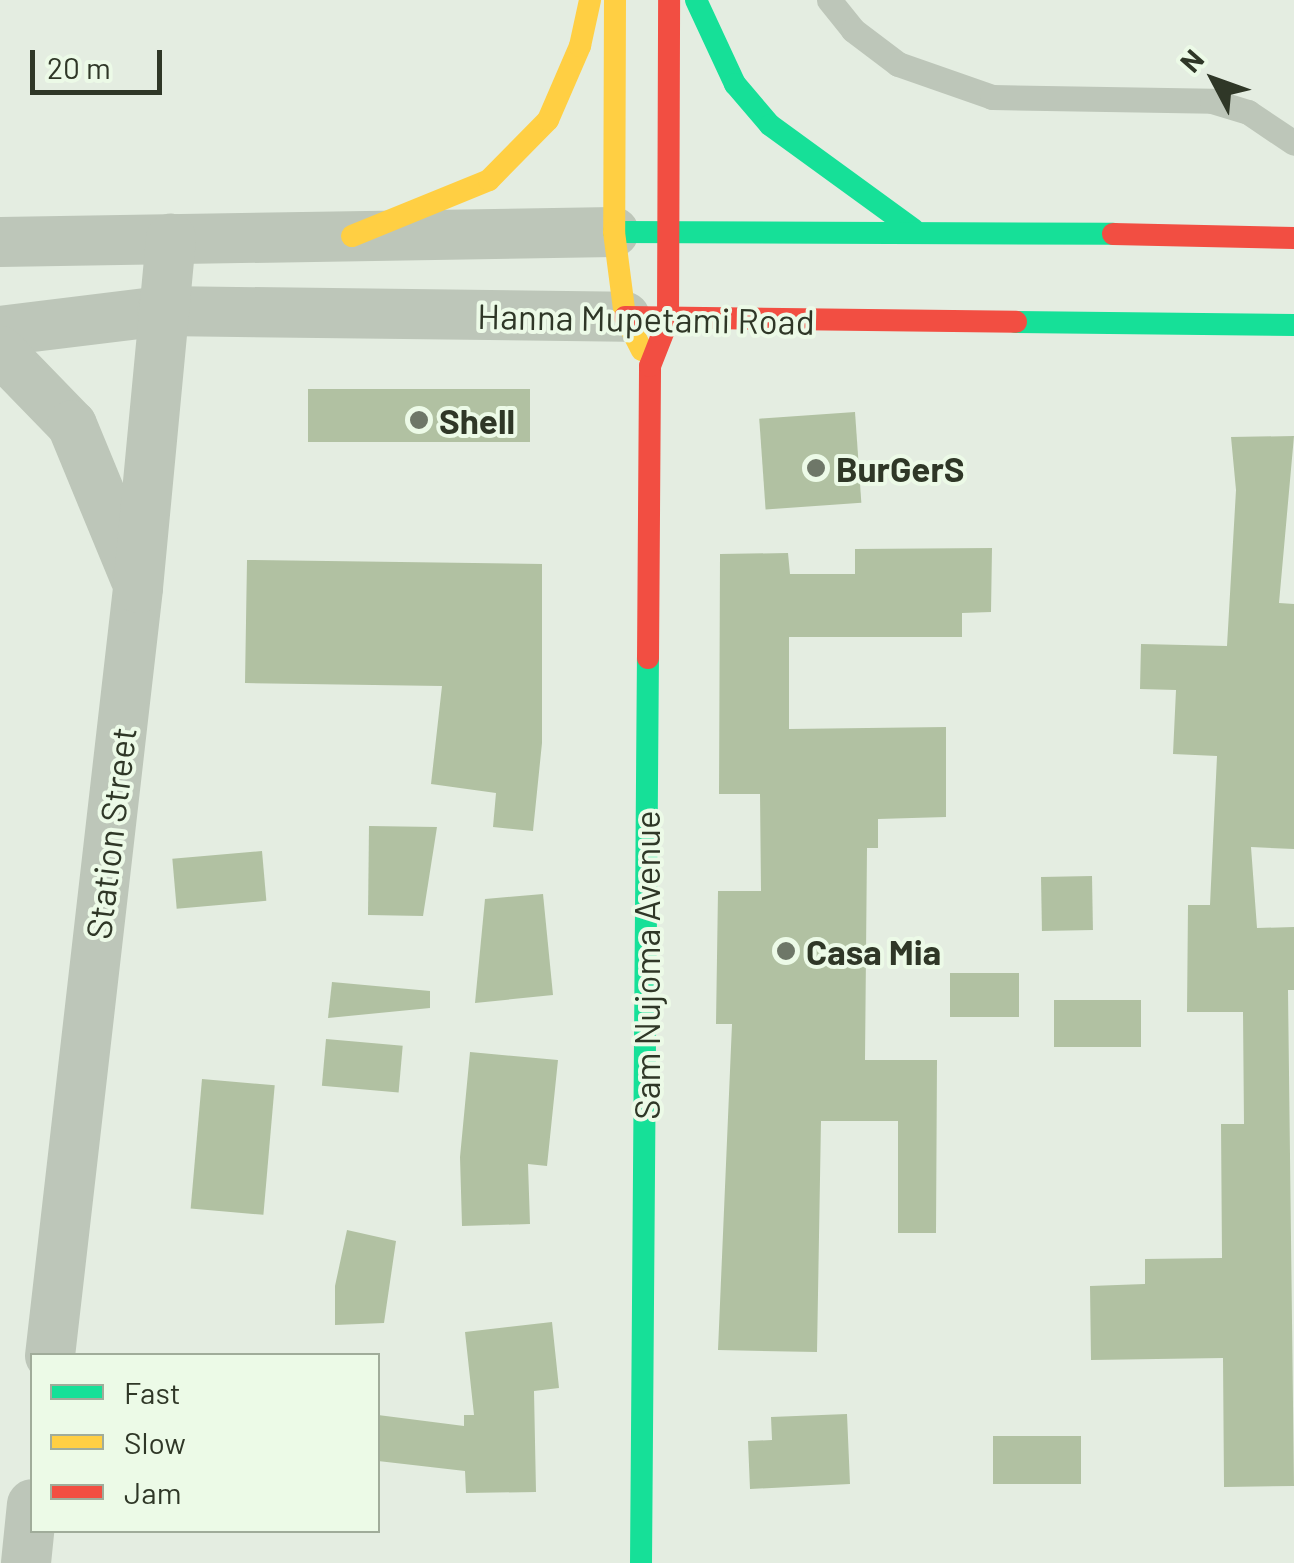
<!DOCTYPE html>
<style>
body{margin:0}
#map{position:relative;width:1294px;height:1563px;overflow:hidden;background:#e4ede1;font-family:Barlow,sans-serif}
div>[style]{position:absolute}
.building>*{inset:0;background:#b1c1a2;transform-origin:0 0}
.lane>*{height:25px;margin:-12.5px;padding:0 12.5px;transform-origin:12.5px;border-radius:12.5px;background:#bdc6b9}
.street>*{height:50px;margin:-25px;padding:0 25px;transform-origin:25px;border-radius:25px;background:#bdc6b9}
.fast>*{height:22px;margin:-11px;padding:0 11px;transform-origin:11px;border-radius:11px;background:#16e098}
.slow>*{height:22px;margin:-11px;padding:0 11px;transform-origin:11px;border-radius:11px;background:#ffcf43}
.jam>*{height:22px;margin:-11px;padding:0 11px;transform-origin:11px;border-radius:11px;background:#f24e42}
.dots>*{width:28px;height:28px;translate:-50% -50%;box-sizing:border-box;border:5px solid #ecfae7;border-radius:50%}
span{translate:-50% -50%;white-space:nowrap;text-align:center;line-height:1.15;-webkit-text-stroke:8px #ecfae7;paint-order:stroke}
.street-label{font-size:35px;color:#2f3727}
.poi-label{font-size:35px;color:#2f3727;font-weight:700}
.left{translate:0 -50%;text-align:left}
.legend{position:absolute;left:30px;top:1353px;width:350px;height:180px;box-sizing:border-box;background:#ecfae7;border:2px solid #a0ac9a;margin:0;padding:12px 18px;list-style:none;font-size:30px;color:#2f3727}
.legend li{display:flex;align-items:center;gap:20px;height:50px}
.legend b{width:50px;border:2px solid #a0ac9a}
.north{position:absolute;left:1164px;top:30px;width:100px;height:100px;-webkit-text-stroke:8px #ecfae7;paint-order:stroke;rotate:311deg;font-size:28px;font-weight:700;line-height:40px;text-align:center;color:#2f3727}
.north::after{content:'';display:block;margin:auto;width:35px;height:45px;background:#2f3727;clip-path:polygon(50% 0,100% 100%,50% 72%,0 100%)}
.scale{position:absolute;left:30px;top:50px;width:132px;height:45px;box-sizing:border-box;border:5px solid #2f3727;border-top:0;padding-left:12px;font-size:30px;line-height:35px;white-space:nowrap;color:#2f3727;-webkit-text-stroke:8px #ecfae7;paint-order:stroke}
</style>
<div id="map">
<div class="building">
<div style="left:530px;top:389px;width:53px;height:222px;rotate:90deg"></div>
<div style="left:855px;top:412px;width:91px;height:96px;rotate:86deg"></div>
<div style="clip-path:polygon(1294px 436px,1279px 603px,1294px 604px,1294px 849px,1251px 847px,1257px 928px,1294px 927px,1294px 990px,1288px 990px,1294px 1486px,1224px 1487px,1223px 1358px,1091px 1360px,1090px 1286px,1145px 1284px,1145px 1259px,1222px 1258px,1221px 1124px,1244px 1124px,1243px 1012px,1187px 1012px,1188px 905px,1210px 905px,1217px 756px,1173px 754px,1176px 690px,1140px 689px,1141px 644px,1227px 646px,1236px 490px,1231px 437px)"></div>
<div style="clip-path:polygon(992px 548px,991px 612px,962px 613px,962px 637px,789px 637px,789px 729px,946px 727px,946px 817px,878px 819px,878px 848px,867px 848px,865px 1060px,937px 1060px,936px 1233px,898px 1233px,898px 1121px,821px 1121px,817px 1352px,718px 1350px,732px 1024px,716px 1024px,718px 891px,761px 891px,760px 794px,719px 794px,720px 554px,788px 553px,790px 574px,855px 574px,855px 549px)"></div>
<div style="clip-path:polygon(247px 560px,542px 564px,542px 743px,533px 831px,493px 827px,496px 793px,431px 784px,442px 686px,245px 683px)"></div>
<div style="clip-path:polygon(369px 826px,437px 827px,423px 916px,368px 915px)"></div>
<div style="left:262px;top:851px;width:50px;height:90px;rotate:85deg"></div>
<div style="left:1092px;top:876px;width:54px;height:51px;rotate:89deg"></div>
<div style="clip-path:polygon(543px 894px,553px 995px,475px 1003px,485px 899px)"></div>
<div style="left:1019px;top:973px;width:44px;height:69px;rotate:90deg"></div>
<div style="clip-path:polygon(332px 982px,430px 991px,430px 1008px,328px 1018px)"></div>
<div style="left:1054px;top:1000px;width:87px;height:47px"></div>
<div style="left:326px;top:1039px;width:77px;height:47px;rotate:5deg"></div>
<div style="clip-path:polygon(470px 1052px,558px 1060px,547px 1166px,528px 1164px,530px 1224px,462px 1226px,460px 1157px)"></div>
<div style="left:202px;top:1079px;width:73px;height:130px;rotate:5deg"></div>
<div style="clip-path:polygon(347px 1230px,396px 1241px,384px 1323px,335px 1325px,335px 1286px)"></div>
<div style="clip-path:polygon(552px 1322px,559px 1388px,534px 1391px,536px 1492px,466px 1493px,465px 1471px,378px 1461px,378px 1415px,464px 1426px,464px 1415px,474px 1415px,465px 1332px)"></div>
<div style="clip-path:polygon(847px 1414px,850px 1484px,750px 1489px,748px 1441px,772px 1440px,771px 1417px)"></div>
<div style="left:993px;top:1436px;width:88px;height:48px"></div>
</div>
<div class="lane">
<div style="left:829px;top:0;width:38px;rotate:51deg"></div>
<div style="left:853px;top:30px;width:56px;rotate:37.1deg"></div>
<div style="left:898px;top:64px;width:100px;rotate:19.3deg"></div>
<div style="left:992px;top:97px;width:220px;rotate:1deg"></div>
<div style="left:1212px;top:101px;width:38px;rotate:17deg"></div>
<div style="left:1248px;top:112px;width:55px;rotate:34deg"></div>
</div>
<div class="street">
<div style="left:0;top:242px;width:614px;rotate:-0.93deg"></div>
<div style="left:0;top:331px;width:163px;rotate:-7deg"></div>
<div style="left:162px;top:311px;width:463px;rotate:0.7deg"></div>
<div style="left:0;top:351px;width:103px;rotate:45.8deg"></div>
<div style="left:72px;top:425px;width:165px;rotate:67.6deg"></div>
<div style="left:50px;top:1356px;width:773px;rotate:-83.46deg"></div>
<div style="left:138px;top:588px;width:351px;rotate:-84.6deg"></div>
<div style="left:26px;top:1563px;width:59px;rotate:-84.2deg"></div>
</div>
<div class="fast">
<div style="left:696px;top:0;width:93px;rotate:65.1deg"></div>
<div style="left:735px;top:84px;width:54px;rotate:49.5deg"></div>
<div style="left:770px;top:125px;width:177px;rotate:36deg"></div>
<div style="left:614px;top:232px;width:499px;rotate:0.2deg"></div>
<div style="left:1016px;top:322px;width:278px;rotate:0.6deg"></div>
<div style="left:641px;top:1563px;width:905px;rotate:-89.56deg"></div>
</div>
<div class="slow">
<div style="left:615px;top:0;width:232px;rotate:90.2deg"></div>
<div style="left:614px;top:232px;width:86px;rotate:82.6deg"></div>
<div style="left:625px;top:317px;width:37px;rotate:63deg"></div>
<div style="left:352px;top:236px;width:148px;rotate:-22.2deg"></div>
<div style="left:489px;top:180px;width:84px;rotate:-45.5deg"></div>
<div style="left:548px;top:120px;width:81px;rotate:-66.6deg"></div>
<div style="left:580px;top:46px;width:47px;rotate:-77.7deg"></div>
</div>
<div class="jam">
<div style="left:1113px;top:234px;width:181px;rotate:1.3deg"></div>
<div style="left:625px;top:317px;width:391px;rotate:0.7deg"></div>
<div style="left:648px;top:658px;width:292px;rotate:-89.6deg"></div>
<div style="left:650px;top:366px;width:49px;rotate:-68.6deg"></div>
<div style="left:668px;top:320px;width:320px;rotate:-89.8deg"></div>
</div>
<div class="dots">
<div style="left:419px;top:420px;background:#6e7768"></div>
<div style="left:816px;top:468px;background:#6e7768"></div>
<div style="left:786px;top:951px;background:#6e7768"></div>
</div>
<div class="street-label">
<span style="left:646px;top:318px;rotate:1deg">Hanna Mupetami Road</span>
<span style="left:110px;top:833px;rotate:-83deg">Station Street</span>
<span style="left:646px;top:965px;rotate:-90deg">Sam Nujoma Avenue</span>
</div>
<div class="poi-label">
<span class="left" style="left:439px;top:420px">Shell</span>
<span class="left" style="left:836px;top:468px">BurGerS</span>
<span class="left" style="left:806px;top:951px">Casa Mia</span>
</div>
<ul class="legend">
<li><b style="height:12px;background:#16e098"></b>Fast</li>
<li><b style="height:12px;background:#ffcf43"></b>Slow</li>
<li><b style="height:12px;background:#f24e42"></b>Jam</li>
</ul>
<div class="north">N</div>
<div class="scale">20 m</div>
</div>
